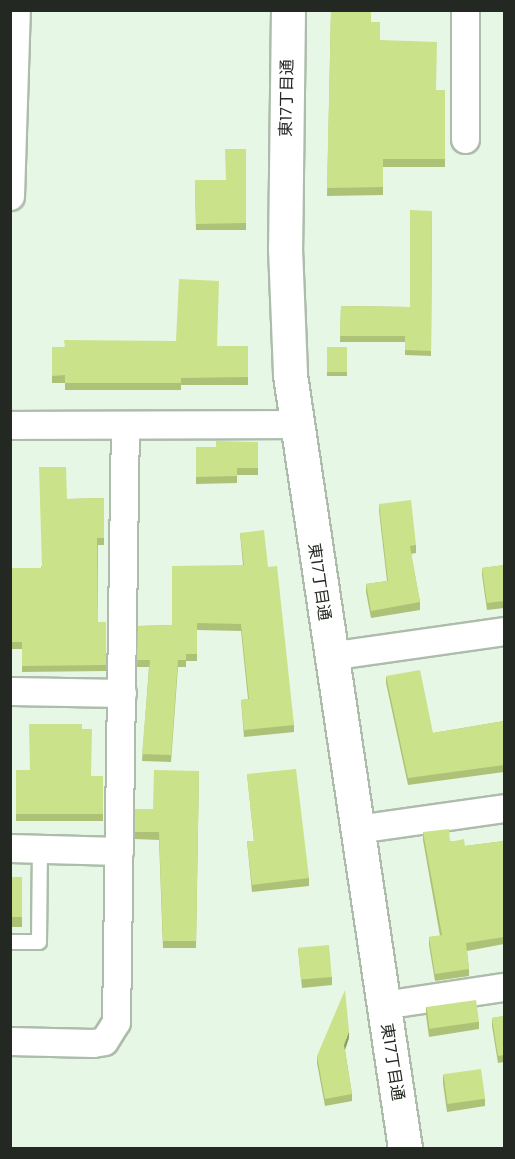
<!DOCTYPE html>
<meta charset="utf-8">
<style>
body{margin:0}
#map{position:relative;width:515px;height:1159px;overflow:hidden;background:#e6f7e5;font-family:Poppins,"Noto Sans JP",sans-serif}
div>[style]{position:absolute}
.roads{filter:drop-shadow(2px 0 #adbcab) drop-shadow(-2px 0 #adbcab) drop-shadow(0 2px #adbcab) drop-shadow(0 -2px #adbcab)}
.service>*{height:14px;margin:-7px;padding:0 7px;transform-origin:7px;border-radius:7px;background:#fff}
.minor>*{height:27px;margin:-13.5px;padding:0 13.5px;transform-origin:13.5px;border-radius:13.5px;background:#fff}
.tertiary>*{height:33px;margin:-16.5px;padding:0 16.5px;transform-origin:16.5px;border-radius:16.5px;background:#fff}
.wall>*{inset:0;background:#aec277;transform-origin:0 0}
.shaded-wall>*{inset:0;background:#8d9e61}
.building>*{inset:0;background:#cae28a;transform-origin:0 0}
span{translate:-50% -50%;white-space:nowrap;text-align:center;line-height:1.15;-webkit-text-stroke:6px #fff;paint-order:stroke}
.street-label{font-size:16px;color:#232822}
.frame{position:absolute;inset:0;border:12px solid #232822;pointer-events:none}
</style>
<div id="map">
<div class="roads">
<div class="service">
<div style="left:10px;top:942px;width:29px"></div>
<div style="left:39px;top:942px;width:93px;rotate:-89.4deg"></div>
</div>
<div class="minor">
<div style="left:465px;top:139px;width:129px;rotate:-90deg"></div>
<div style="left:10px;top:196px;width:186px;rotate:-88.2deg"></div>
<div style="left:10px;top:425px;width:286px;rotate:-0.2deg"></div>
<div style="left:329px;top:656px;width:177px;rotate:-8.1deg"></div>
<div style="left:10px;top:691px;width:112px;rotate:1deg"></div>
<div style="left:357px;top:829px;width:148px;rotate:-8.1deg"></div>
<div style="left:10px;top:848px;width:109px;rotate:1.6deg"></div>
<div style="left:383px;top:1005px;width:122px;rotate:-8.5deg"></div>
<div style="left:10px;top:1041px;width:83px;rotate:1.4deg"></div>
<div style="left:93px;top:1043px;width:11px;rotate:-10deg"></div>
<div style="left:104px;top:1041px;width:22px;rotate:-58deg"></div>
<div style="left:116px;top:1022px;width:597px;rotate:-89.14deg"></div>
</div>
<div class="tertiary">
<div style="left:288px;top:10px;width:238px;rotate:90.7deg"></div>
<div style="left:285px;top:248px;width:127px;rotate:87.7deg"></div>
<div style="left:290px;top:375px;width:782px;rotate:81.54deg"></div>
</div>
</div>
<div class="wall">
<div style="clip-path:polygon(322px 10px,371px 10px,371px 22px,380px 40px,436px 90px,445px 90px,445px 167px,383px 167px,383px 195px,327px 196px,331px 12px,323px 12px)"></div>
<div style="clip-path:polygon(246px 149px,246px 230px,196px 230px,195px 180px,226px 180px)"></div>
<div style="clip-path:polygon(432px 211px,431px 356px,405px 355px,405px 342px,340px 342px,341px 306px,410px 307px)"></div>
<div style="clip-path:polygon(248px 346px,248px 385px,181px 385px,181px 390px,65px 390px,65px 383px,52px 383px,52px 347px)"></div>
<div style="left:327px;top:347px;width:20px;height:29px"></div>
<div style="clip-path:polygon(258px 442px,258px 475px,237px 475px,237px 483px,196px 484px,196px 447px,216px 447px)"></div>
<div style="clip-path:polygon(104px 498px,104px 545px,98px 545px,98px 622px,106px 622px,106px 671px,22px 672px,22px 649px,10px 649px,10px 568px,41px 568px,67px 499px)"></div>
<div style="clip-path:polygon(379px 504px,416px 545px,416px 553px,411px 554px,420px 602px,420px 610px,371px 618px,366px 592px,366px 584px,387px 581px,379px 511px)"></div>
<div style="clip-path:polygon(240px 533px,268px 567px,294px 725px,294px 732px,244px 737px,241px 700px,248px 699px,241px 631px,197px 630px,197px 661px,186px 661px,186px 667px,178px 667px,171px 762px,142px 761px,149px 667px,137px 667px,138px 626px,172px 625px,243px 565px)"></div>
<div style="clip-path:polygon(504px 565px,504px 608px,487px 610px,482px 575px,482px 568px)"></div>
<div style="clip-path:polygon(386px 676px,433px 733px,504px 721px,504px 772px,408px 785px,386px 683px)"></div>
<div style="clip-path:polygon(82px 729px,91px 776px,103px 776px,103px 821px,16px 821px,16px 770px,30px 770px)"></div>
<div style="clip-path:polygon(199px 771px,196px 948px,163px 948px,159px 840px,135px 839px,135px 809px,153px 809px)"></div>
<div style="clip-path:polygon(247px 774px,309px 878px,309px 886px,252px 892px,247px 841px,254px 841px)"></div>
<div style="clip-path:polygon(423px 832px,465px 846px,504px 841px,504px 944px,467px 951px,469px 969px,469px 976px,435px 981px,429px 945px,429px 937px,440px 936px,423px 840px)"></div>
<div style="left:10px;top:877px;width:12px;height:50px"></div>
<div style="clip-path:polygon(298px 949px,332px 977px,332px 985px,302px 988px)"></div>
<div style="clip-path:polygon(426px 1007px,479px 1022px,479px 1029px,429px 1037px,426px 1015px)"></div>
<div style="clip-path:polygon(504px 1016px,504px 1062px,498px 1063px,492px 1026px,492px 1018px)"></div>
<div style="clip-path:polygon(349px 1038px,345px 1050px,352px 1094px,352px 1101px,325px 1106px,317px 1063px,317px 1056px)"></div>
<div style="clip-path:polygon(443px 1075px,485px 1099px,485px 1106px,447px 1112px,443px 1083px)"></div>
</div>
<div class="shaded-wall">
<div style="clip-path:polygon(349px 1031px,349px 1038px,344px 1052px,344px 1045px)"></div>
</div>
<div class="building">
<div style="clip-path:polygon(331px 10px,371px 10px,371px 22px,380px 22px,380px 40px,437px 42px,436px 90px,445px 90px,445px 159px,383px 159px,383px 187px,327px 188px)"></div>
<div style="clip-path:polygon(225px 149px,246px 149px,246px 223px,196px 224px,195px 180px,226px 180px)"></div>
<div style="clip-path:polygon(410px 210px,432px 211px,431px 351px,405px 350px,405px 336px,340px 336px,341px 306px,410px 307px)"></div>
<div style="clip-path:polygon(179px 279px,219px 281px,217px 346px,248px 346px,248px 377px,181px 378px,181px 383px,65px 383px,65px 375px,52px 376px,52px 347px,65px 347px,64px 340px,176px 341px)"></div>
<div style="left:327px;top:347px;width:20px;height:25px"></div>
<div style="clip-path:polygon(216px 441px,258px 442px,258px 468px,237px 468px,237px 476px,196px 477px,196px 447px,216px 447px)"></div>
<div style="clip-path:polygon(39px 467px,66px 467px,67px 499px,104px 498px,104px 538px,97px 538px,98px 622px,106px 622px,106px 665px,22px 666px,22px 642px,10px 642px,10px 568px,42px 568px)"></div>
<div style="clip-path:polygon(411px 500px,416px 545px,410px 546px,420px 602px,371px 611px,366px 584px,388px 581px,379px 504px)"></div>
<div style="clip-path:polygon(264px 530px,268px 567px,277px 566px,294px 725px,244px 730px,241px 700px,249px 699px,241px 624px,197px 623px,197px 654px,186px 654px,186px 660px,178px 660px,171px 755px,142px 754px,150px 660px,137px 660px,138px 626px,172px 625px,172px 566px,244px 565px,240px 533px)"></div>
<div style="clip-path:polygon(504px 565px,504px 601px,487px 603px,482px 568px)"></div>
<div style="clip-path:polygon(420px 670px,433px 733px,504px 721px,504px 765px,408px 778px,386px 676px)"></div>
<div style="clip-path:polygon(29px 724px,82px 724px,82px 729px,92px 729px,91px 776px,103px 776px,103px 814px,16px 814px,16px 770px,30px 770px)"></div>
<div style="clip-path:polygon(296px 769px,309px 878px,252px 885px,247px 841px,254px 841px,247px 774px)"></div>
<div style="clip-path:polygon(154px 770px,199px 771px,196px 941px,163px 941px,159px 832px,135px 832px,135px 809px,153px 809px)"></div>
<div style="clip-path:polygon(449px 829px,450px 842px,464px 839px,465px 846px,504px 841px,504px 937px,466px 943px,469px 969px,435px 974px,429px 937px,442px 935px,423px 832px)"></div>
<div style="left:10px;top:877px;width:12px;height:40px"></div>
<div style="left:329px;top:945px;width:32px;height:31px;rotate:85deg"></div>
<div style="clip-path:polygon(345px 990px,349px 1031px,344px 1045px,352px 1094px,325px 1099px,317px 1056px)"></div>
<div style="left:476px;top:1000px;width:22px;height:50px;rotate:82deg"></div>
<div style="clip-path:polygon(504px 1016px,504px 1055px,498px 1056px,492px 1018px)"></div>
<div style="left:481px;top:1069px;width:30px;height:38px;rotate:82deg"></div>
</div>
<div class="street-label">
<span style="left:287px;top:98px;rotate:-89deg">東17丁目通</span>
<span style="left:319px;top:582px;rotate:82deg">東17丁目通</span>
<span style="left:392px;top:1062px;rotate:81deg">東17丁目通</span>
</div>
<div class="frame"></div>
</div>
